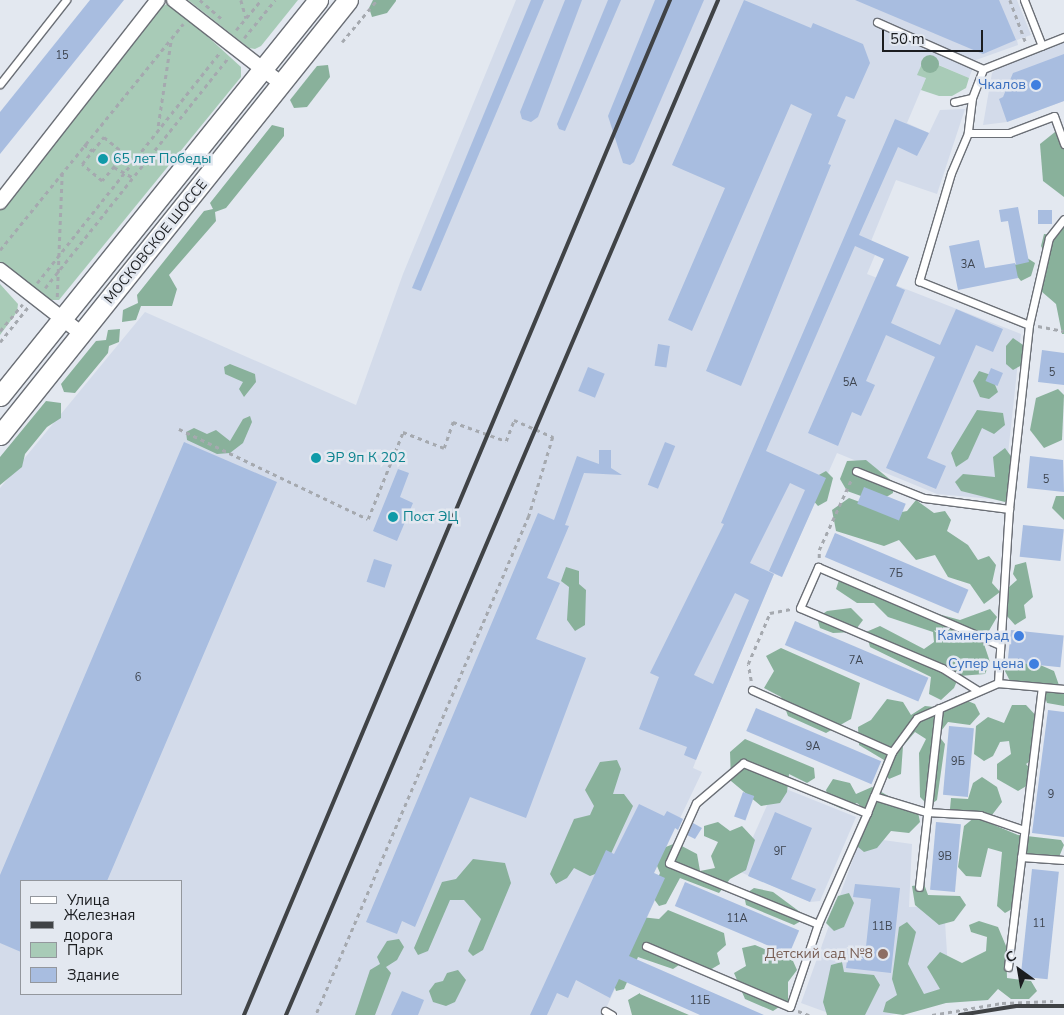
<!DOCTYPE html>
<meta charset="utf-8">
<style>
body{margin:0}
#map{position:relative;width:1064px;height:1015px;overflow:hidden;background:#e3e8f0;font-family:"Nunito Sans",sans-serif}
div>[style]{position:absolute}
.built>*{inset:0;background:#d3dbea}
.green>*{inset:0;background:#a8cbb7}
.forest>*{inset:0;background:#89b19b}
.round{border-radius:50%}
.building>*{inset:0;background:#a8bde0;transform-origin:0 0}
.path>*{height:2.5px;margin-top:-1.25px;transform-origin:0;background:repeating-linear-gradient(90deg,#a5a9af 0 4px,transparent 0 8px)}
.roads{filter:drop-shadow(1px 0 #6b6f76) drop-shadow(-1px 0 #6b6f76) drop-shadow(0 1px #6b6f76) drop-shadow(0 -1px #6b6f76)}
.lane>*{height:7px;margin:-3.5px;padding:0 3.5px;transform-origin:3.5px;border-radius:3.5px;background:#fff}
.street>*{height:14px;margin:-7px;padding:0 7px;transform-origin:7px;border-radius:7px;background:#fff}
.secondary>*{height:19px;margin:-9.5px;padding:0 9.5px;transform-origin:9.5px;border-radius:9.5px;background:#fff}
.rail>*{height:4px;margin:-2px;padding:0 2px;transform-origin:2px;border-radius:2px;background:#404346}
.dots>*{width:14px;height:14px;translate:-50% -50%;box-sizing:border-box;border:2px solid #e3e8f0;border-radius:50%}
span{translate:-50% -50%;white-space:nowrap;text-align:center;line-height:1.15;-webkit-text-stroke:5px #e3e8f0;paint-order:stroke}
.number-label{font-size:11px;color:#3e4550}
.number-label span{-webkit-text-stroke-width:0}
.shop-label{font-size:14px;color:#366cbe}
.right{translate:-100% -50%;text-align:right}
.culture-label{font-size:14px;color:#0d838f}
.left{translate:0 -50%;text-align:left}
.street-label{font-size:14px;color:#1b1d20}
.education-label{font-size:14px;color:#785e54}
.legend{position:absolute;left:20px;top:880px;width:162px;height:115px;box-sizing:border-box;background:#e3e8f0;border:1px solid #93979d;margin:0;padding:6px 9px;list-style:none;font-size:15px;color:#1b1d20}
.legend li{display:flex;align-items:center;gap:10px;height:25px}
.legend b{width:25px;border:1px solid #93979d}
.north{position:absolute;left:994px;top:945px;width:50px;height:50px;-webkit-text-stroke:4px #e3e8f0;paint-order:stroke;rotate:328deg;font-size:14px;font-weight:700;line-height:20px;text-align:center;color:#1b1d20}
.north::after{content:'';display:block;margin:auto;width:18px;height:22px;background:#1b1d20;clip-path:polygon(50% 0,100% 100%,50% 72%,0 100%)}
.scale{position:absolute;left:882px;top:30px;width:101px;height:22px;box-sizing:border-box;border:2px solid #1b1d20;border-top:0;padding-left:6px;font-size:15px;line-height:18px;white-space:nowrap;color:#1b1d20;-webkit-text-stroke:4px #e3e8f0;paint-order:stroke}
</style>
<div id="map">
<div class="built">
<div style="clip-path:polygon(evenodd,516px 0,1017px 0,1031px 35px,1017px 40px,1018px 45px,976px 60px,969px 78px,925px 59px,926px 78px,907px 123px,929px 133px,940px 110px,965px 109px,937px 194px,896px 180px,867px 251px,875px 255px,867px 274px,1021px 334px,1003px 500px,937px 494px,837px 453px,782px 577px,774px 574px,696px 760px,693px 768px,702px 772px,654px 873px,665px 878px,603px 1015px,0 1015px,0 488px,145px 312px,356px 405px,403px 274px,516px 0,21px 881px,181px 881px,181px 994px,21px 994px,21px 881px)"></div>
<div style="clip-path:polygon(1064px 41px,1064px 101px,1007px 122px,983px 125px,992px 73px,1000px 66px)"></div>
<div style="clip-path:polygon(776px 785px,856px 817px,820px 901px,810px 902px,738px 871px)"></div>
<div style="clip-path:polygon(861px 837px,912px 844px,909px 907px,944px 906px,950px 1000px,890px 1015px,834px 1015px,801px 1003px)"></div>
</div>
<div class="green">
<div style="clip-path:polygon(188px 0,298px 0,261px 46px,255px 49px,249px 48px)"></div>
<div style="clip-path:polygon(167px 4px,172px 4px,241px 67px,241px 77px,59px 300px,51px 300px,0 262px,0 210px,157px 9px)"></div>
<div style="clip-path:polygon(924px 59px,969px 78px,966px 88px,952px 96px,939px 96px,921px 90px,926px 78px,917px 75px)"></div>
<div style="clip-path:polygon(0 284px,18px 304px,17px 312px,0 335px)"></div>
</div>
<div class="forest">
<div style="clip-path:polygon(373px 0,396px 0,396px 1px,387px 13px,372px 17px,369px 8px)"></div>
<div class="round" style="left:921px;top:55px;width:18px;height:18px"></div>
<div style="clip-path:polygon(328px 65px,330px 77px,307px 107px,294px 108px,290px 100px,317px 66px)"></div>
<div style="clip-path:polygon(272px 125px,284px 128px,284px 136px,226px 208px,215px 212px,216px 221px,169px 275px,177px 289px,172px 306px,141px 306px,136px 320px,122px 322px,123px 310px,138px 303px,137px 295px,204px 211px,213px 209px,210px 203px)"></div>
<div style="clip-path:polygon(1060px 128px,1064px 130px,1064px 197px,1043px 181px,1040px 144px)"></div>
<div style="clip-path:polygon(1064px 227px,1064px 334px,1062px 334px,1056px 304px,1041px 291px,1048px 259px,1041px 246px,1044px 234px,1057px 235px)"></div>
<div style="clip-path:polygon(1024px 256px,1035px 263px,1031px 276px,1021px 281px,1011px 269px)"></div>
<div style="clip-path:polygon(120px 329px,119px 342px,109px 346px,108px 353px,75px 393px,64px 392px,61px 384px,96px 341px,106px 340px,108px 330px)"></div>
<div style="clip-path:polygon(1013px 338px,1023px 345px,1022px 365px,1013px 370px,1006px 364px,1006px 346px)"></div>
<div style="clip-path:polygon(230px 364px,255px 374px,256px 382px,244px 397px,239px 389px,243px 382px,225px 374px,224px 367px)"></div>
<div style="clip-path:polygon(979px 371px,991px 375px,998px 392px,989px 399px,980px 397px,973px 381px)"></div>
<div style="clip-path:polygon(1058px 389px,1064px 395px,1062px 440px,1044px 448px,1030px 430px,1036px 398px)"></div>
<div style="clip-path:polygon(46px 401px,61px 403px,61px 418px,47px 427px,25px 454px,22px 467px,0 485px,0 457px)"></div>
<div style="clip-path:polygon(977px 410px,1003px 413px,1005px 425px,994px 434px,982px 428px,968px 459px,956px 467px,951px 453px)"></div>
<div style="clip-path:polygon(250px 416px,252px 422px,243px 443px,230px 453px,217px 454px,187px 440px,186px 432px,194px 428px,207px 434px,216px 430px,230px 441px,243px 419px)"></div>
<div style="clip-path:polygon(1005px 448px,1013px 459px,1010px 471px,1017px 476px,1016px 493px,1005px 502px,961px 491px,955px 482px,963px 474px,995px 477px,993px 457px)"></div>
<div style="clip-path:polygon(866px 460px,893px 482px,893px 493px,878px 502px,847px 491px,840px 479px,847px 461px)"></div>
<div style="clip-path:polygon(826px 471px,833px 478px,827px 501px,818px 506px,811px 498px,817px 476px)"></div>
<div style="clip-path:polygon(1056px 496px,1064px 496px,1064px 520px,1052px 508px)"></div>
<div style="clip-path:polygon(849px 498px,892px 514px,907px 511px,916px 500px,934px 513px,945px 511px,951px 520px,947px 531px,968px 545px,978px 560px,989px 556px,996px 565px,992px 583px,1000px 592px,984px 604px,970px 584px,948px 577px,935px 555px,916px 560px,899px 540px,884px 546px,836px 531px,832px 510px)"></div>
<div style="clip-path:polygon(1026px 562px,1033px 597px,1024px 605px,1026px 618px,1015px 625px,1007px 616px,1009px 587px,1017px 580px,1013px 574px,1015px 565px)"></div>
<div style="clip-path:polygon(566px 567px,579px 571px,579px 584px,586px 590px,585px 625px,575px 631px,567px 620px,569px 587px,561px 581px)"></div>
<div style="clip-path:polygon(839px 580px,875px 586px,891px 601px,960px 620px,990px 609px,997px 617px,983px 641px,990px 662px,985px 674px,959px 676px,954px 688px,941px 700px,929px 694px,931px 677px,870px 647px,866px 632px,880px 626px,924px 649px,934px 642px,933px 632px,888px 617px,874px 603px,857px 603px,836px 589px)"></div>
<div style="clip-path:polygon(851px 608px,863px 620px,854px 632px,833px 633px,820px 628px,817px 618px,827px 611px)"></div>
<div style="clip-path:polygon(781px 648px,860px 683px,851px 719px,826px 733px,788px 716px,781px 697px,764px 688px,774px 671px,766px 656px)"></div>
<div style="clip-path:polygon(1015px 654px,1054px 671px,1061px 691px,1064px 692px,1064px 706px,1047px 703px,1041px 685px,1010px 681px,1003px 667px)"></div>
<div style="clip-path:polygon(956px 696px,975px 704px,980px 714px,970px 725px,948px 722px,938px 735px,945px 744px,937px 800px,929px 806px,920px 797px,919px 753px,926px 739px,915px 732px,903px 746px,901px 774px,889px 779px,881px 769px,884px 760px,859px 745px,858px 727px,871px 720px,887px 699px,903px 702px,911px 715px,925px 706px,944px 708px)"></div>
<div style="clip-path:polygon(1012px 705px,1026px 705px,1041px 721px,1036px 757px,1026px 764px,1035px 774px,1033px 782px,1018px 791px,997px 779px,997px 764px,1011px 754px,1009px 741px,1000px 742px,993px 756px,984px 761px,974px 754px,976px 726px,988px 717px,1004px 723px)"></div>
<div style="clip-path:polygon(745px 739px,814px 768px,815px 778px,807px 783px,789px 774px,787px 792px,780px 803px,761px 806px,731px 781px,730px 752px)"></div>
<div style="clip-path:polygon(617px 760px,621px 769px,613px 794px,624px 794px,633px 806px,603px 871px,590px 876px,574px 868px,567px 878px,556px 884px,550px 874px,574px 819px,590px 815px,594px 806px,585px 790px,600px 762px)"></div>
<div style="clip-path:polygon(982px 777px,997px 787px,1002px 802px,992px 815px,950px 809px,951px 798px,968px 799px,973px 783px)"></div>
<div style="clip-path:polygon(833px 779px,850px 783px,856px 794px,872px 787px,918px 812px,920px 822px,909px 833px,891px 831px,877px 848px,864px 852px,851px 841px,864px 809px,857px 803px,842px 809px,829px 803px,826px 790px)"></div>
<div style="clip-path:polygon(975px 817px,1018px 835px,1061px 840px,1064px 845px,1059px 857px,1019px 853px,1012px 909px,1005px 913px,997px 906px,1002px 852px,988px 848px,981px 877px,966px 876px,958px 867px,964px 826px)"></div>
<div style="clip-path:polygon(718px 822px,730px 831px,742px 826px,755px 840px,746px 870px,730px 879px,719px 893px,680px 878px,666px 904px,659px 906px,651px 895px,660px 873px,655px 861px,658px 850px,676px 843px,697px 854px,700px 871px,715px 868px,711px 856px,718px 842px,704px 836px,704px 826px)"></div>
<div style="clip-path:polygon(473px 859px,505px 863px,511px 883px,483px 950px,473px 956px,468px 951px,481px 919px,464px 900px,450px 900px,428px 951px,418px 955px,414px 948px,442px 882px,456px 879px)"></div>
<div style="clip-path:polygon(924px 884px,928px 895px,960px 896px,966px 905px,954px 921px,939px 925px,915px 905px,912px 886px)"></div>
<div style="clip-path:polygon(754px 888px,773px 892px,800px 912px,801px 921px,794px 925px,746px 905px,744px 895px)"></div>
<div style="clip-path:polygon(849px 893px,854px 903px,844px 927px,834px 931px,826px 923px,838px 896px)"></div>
<div style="clip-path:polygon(668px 910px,724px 933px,726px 945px,717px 953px,720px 964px,710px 970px,685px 961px,673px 969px,638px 957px,624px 989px,616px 991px,613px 981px,641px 917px,659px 919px)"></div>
<div style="clip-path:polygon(979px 921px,998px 927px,1006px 946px,1007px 978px,1031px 981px,1037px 991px,1029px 999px,1011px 999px,998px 989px,988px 1000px,946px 1003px,903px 1015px,883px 1012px,886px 1002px,897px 995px,892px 979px,899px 927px,907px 922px,916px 932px,908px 964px,924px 994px,940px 989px,927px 967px,940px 952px,962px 963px,986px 951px,987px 937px,971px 932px,969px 925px)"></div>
<div style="clip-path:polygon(399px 939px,404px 947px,397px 960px,386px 967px,391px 973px,375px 1015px,355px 1015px,370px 970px,380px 964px,377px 957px,387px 941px)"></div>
<div style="clip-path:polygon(755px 945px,793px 961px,797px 970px,788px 982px,788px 1001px,773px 1011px,745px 999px,734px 973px,746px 966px,742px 948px)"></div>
<div style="clip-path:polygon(842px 962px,844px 972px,874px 975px,880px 985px,865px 1015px,827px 1015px,823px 1002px,831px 965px)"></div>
<div style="clip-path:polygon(458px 970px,466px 980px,455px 1002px,446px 1006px,433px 1002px,429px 991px,435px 983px,443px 981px,447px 973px)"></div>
<div style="clip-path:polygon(640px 993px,640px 994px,689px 1015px,632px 1015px,628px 1000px)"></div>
</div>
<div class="building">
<div style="clip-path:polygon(90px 0,124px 0,0 154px,0 112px)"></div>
<div style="clip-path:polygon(531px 0,544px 0,421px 291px,412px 288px)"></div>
<div style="clip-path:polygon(565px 0,582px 0,538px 117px,531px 122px,522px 119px,520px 112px)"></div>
<div style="clip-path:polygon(608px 0,621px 0,565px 131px,559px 129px,557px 124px)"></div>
<div style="clip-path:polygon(655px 0,704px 0,634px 162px,630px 165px,623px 163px,608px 116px)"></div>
<div style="clip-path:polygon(744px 0,811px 28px,813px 23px,863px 44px,870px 63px,854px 99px,846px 96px,837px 116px,846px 120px,828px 164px,831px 165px,741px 386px,706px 371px,812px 114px,791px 104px,692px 331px,668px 320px,725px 188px,672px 165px)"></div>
<div style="clip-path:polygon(855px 0,999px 0,1016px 40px,983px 54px)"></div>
<div style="clip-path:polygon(1064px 54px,1064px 101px,1007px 122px,999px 99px,1003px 97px,1013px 73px)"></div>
<div style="clip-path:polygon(evenodd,895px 119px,929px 133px,917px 156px,898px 147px,859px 235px,909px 257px,896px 286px,905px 290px,891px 323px,940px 345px,956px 309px,1003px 329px,993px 352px,976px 345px,927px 458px,946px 466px,936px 489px,886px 468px,935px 357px,886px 335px,866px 381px,875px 385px,861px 416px,852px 412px,838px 446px,808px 433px,884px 259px,855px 246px,766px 451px,826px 478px,782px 577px,769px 571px,805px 490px,790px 483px,750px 563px,774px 574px,696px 760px,684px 755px,687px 747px,639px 729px,659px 677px,650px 673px,724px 524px,721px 523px,895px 119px,735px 593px,749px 600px,713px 684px,694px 675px,735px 593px)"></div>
<div style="clip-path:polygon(1018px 207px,1029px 262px,1016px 265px,1008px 221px,1001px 222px,999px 210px)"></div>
<div style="left:1038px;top:210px;width:14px;height:14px"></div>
<div style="clip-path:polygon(979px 240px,985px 268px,1015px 263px,1018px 278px,958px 290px,949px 246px)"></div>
<div style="left:658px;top:344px;width:12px;height:22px;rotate:9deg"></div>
<div style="clip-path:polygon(1042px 350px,1064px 353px,1064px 385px,1038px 382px)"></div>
<div style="left:588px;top:367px;width:18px;height:26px;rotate:22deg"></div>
<div style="left:991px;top:368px;width:13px;height:14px;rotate:23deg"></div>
<div style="clip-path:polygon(184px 442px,277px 482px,107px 881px,21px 881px,21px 952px,0 943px,0 875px)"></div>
<div style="left:665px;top:442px;width:11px;height:46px;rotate:22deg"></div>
<div style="clip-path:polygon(599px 450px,611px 450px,611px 468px,622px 475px,584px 473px,565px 525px,569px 526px,547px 578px,560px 583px,536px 639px,586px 658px,526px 818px,470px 797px,415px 927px,402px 921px,397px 934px,366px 922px,538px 513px,554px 520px,577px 456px,599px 464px)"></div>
<div style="clip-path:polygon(1030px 456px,1063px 460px,1064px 492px,1027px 488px)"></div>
<div style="clip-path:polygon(398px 469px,409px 473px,400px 497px,413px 503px,397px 541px,373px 531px)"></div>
<div style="left:864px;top:487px;width:45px;height:18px;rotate:22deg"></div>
<div style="left:1023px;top:525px;width:41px;height:32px;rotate:6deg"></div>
<div style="left:835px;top:533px;width:145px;height:26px;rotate:23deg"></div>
<div style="left:374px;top:559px;width:19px;height:24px;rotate:18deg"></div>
<div style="left:795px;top:621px;width:145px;height:26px;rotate:23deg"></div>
<div style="left:1011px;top:630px;width:53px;height:32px;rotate:6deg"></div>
<div style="left:756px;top:708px;width:136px;height:25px;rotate:23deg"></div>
<div style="clip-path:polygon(1048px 710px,1064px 712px,1064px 837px,1032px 833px)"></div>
<div style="left:949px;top:726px;width:25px;height:69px;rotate:5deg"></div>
<div style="left:743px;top:792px;width:12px;height:26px;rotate:20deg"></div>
<div style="clip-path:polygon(639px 804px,664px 816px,667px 811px,683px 819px,678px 830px,675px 828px,654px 873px,665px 878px,629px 956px,764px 1015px,700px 1015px,619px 979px,610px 998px,576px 980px,568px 998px,557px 993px,547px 1015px,530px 1015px,606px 850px,614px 854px)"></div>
<div style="clip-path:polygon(775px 812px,812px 828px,791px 879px,816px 889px,810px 902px,748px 876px)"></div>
<div style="left:936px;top:822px;width:25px;height:68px;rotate:5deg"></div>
<div style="clip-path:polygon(693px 823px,702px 828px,695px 839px,687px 835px)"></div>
<div style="left:1032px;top:869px;width:27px;height:108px;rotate:6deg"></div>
<div style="left:685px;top:882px;width:124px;height:26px;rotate:23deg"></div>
<div style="clip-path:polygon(855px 884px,900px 888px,891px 973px,846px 968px,848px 954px,865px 956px,871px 899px,853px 897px)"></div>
<div style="clip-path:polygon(402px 991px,424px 1000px,418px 1015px,391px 1015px)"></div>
</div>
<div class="path">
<div style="left:200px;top:0;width:29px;rotate:41deg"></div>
<div style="left:241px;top:0;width:19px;rotate:74deg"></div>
<div style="left:1010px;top:0;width:46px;rotate:69.6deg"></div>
<div style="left:236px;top:30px;width:39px;rotate:-50deg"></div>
<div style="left:244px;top:38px;width:49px;rotate:-50.8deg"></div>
<div style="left:342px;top:42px;width:55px;rotate:-50.2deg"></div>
<div style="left:158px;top:126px;width:87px;rotate:-81.4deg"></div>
<div style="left:104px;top:137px;width:27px;rotate:39deg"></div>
<div style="left:125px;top:154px;width:35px;rotate:130deg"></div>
<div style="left:102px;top:181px;width:26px;rotate:-140deg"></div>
<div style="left:82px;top:164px;width:35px;rotate:-51deg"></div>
<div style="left:84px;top:144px;width:11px;rotate:38deg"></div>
<div style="left:114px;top:167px;width:21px;rotate:29deg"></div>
<div style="left:0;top:250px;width:291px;rotate:-51deg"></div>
<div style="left:37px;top:283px;width:295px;rotate:-51.6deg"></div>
<div style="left:45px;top:288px;width:294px;rotate:-51.5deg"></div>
<div style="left:57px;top:297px;width:124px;rotate:-87.7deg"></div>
<div style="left:1038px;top:326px;width:26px;rotate:11deg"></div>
<div style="left:0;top:331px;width:35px;rotate:-50deg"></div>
<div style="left:0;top:342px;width:45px;rotate:-51.3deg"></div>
<div style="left:179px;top:429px;width:209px;rotate:25.5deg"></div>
<div style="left:368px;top:519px;width:94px;rotate:-68.1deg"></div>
<div style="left:403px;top:432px;width:44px;rotate:21.3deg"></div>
<div style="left:444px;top:448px;width:28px;rotate:-71deg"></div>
<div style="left:453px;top:422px;width:56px;rotate:19.7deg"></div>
<div style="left:506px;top:441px;width:22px;rotate:-69deg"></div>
<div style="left:514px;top:420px;width:43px;rotate:23.6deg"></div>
<div style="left:553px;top:437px;width:83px;rotate:106.9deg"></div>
<div style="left:529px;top:516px;width:543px;rotate:113.12deg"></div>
<div style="left:819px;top:558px;width:8px;rotate:-90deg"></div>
<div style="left:819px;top:550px;width:79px;rotate:-65.4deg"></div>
<div style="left:751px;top:681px;width:17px;rotate:-100deg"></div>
<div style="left:748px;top:664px;width:56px;rotate:-66.7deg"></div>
<div style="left:770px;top:613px;width:21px;rotate:-11deg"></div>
<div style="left:798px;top:1011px;width:12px;rotate:20deg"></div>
<div style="left:932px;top:1015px;width:71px;rotate:-9.7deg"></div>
<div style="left:1002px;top:1003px;width:51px;rotate:-2.2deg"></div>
</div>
<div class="roads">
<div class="lane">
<div style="left:1024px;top:0;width:49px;rotate:68.6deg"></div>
<div style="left:877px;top:22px;width:116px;rotate:23.9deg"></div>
<div style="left:983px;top:69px;width:87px;rotate:-21.6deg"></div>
<div style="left:0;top:84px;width:107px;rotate:-51.8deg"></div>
<div style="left:972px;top:98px;width:35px;rotate:97deg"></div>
<div style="left:968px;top:133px;width:43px;rotate:113deg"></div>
<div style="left:951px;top:173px;width:113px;rotate:106.5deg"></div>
<div style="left:919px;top:281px;width:118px;rotate:21.8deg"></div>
<div style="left:1029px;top:325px;width:89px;rotate:-77.1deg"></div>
<div style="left:1049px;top:238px;width:24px;rotate:-52deg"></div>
<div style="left:954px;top:102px;width:18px;rotate:-13deg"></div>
<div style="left:972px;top:98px;width:31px;rotate:-69deg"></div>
<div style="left:968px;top:133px;width:41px"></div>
<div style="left:1009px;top:133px;width:48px;rotate:-20.7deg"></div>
<div style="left:1054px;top:116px;width:30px;rotate:70deg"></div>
<div style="left:856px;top:471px;width:73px;rotate:21.7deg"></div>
<div style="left:924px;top:498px;width:86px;rotate:7.4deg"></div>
<div style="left:1009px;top:509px;width:185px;rotate:-83.8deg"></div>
<div style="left:998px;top:683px;width:66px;rotate:5.2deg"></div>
<div style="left:752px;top:690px;width:153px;rotate:23.9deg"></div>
<div style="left:977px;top:690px;width:41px;rotate:-147.8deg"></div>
<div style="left:942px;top:668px;width:154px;rotate:-157.1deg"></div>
<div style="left:800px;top:608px;width:45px;rotate:-66.3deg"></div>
<div style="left:818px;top:567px;width:198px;rotate:23.2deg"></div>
<div style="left:874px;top:796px;width:48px;rotate:-67.8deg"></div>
<div style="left:892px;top:752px;width:42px;rotate:-53.7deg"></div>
<div style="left:917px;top:718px;width:88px;rotate:-23.4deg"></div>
<div style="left:998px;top:683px;width:174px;rotate:-86.4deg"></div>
<div style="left:1021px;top:857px;width:43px;rotate:4deg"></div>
<div style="left:919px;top:887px;width:180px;rotate:-83.6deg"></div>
<div style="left:818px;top:924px;width:161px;rotate:-157.7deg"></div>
<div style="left:669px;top:863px;width:66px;rotate:-65.8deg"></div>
<div style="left:696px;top:803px;width:62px;rotate:-40.4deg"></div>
<div style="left:743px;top:763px;width:134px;rotate:22deg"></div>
<div style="left:867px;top:813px;width:18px;rotate:-68deg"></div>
<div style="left:874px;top:796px;width:54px;rotate:17.1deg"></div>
<div style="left:926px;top:812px;width:54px;rotate:3.2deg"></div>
<div style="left:980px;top:815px;width:46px;rotate:18.8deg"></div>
<div style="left:646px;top:946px;width:156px;rotate:23deg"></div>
<div style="left:790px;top:1007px;width:88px;rotate:-71.4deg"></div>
<div style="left:818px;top:924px;width:121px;rotate:-66.2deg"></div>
<div style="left:1008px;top:967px;width:281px;rotate:-83.1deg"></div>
<div style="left:605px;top:1011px;width:8px;rotate:30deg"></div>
</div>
<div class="street">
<div style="left:174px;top:0;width:137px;rotate:37.9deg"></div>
<div style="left:0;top:202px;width:256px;rotate:-52deg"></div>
<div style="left:0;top:270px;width:104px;rotate:38deg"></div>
</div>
<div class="secondary">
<div style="left:0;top:396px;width:508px;rotate:-51.23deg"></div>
<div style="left:0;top:435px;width:557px;rotate:-51.34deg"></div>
</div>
</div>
<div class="rail">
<div style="left:244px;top:1015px;width:1101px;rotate:-67.23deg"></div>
<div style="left:286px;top:1015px;width:1103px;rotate:-66.94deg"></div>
<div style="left:960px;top:1015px;width:57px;rotate:-9.1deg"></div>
<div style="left:1016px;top:1006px;width:48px"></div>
</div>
<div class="dots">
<div style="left:1036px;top:85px;background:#3f7fe0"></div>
<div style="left:103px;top:159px;background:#0f9aa8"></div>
<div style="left:316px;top:458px;background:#0f9aa8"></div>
<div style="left:393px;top:517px;background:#0f9aa8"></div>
<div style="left:1019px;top:636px;background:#3f7fe0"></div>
<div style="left:1034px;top:664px;background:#3f7fe0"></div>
<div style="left:883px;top:954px;background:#8d6e63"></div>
</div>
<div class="number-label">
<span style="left:62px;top:56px">15</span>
<span style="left:968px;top:265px">3А</span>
<span style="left:1052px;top:373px">5</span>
<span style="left:850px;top:383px">5А</span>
<span style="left:1046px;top:480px">5</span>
<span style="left:896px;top:574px">7Б</span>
<span style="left:856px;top:661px">7А</span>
<span style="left:138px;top:678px">6</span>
<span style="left:813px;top:747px">9А</span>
<span style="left:958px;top:762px">9Б</span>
<span style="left:1051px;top:795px">9</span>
<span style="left:780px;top:852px">9Г</span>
<span style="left:945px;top:857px">9В</span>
<span style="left:737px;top:919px">11А</span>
<span style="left:1039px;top:924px">11</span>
<span style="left:882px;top:927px">11В</span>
<span style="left:700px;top:1001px">11Б</span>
</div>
<div class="shop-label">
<span class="right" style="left:1026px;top:85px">Чкалов</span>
<span class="right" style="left:1009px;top:636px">Камнеград</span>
<span class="right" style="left:1024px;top:664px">Супер цена</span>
</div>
<div class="culture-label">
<span class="left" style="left:113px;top:159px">65 лет Победы</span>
<span class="left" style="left:326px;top:458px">ЭР 9п К 202</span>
<span class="left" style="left:403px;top:517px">Пост ЭЦ</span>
</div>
<div class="street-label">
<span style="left:156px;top:242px;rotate:-51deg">МОСКОВСКОЕ ШОССЕ</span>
</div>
<div class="education-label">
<span class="right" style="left:873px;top:954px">Детский сад №8</span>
</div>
<ul class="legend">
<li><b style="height:6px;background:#fff"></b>Улица</li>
<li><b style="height:6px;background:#404346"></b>Железная дорога</li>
<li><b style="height:14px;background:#a8cbb7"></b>Парк</li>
<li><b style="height:14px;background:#a8bde0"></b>Здание</li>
</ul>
<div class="north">С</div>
<div class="scale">50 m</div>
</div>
